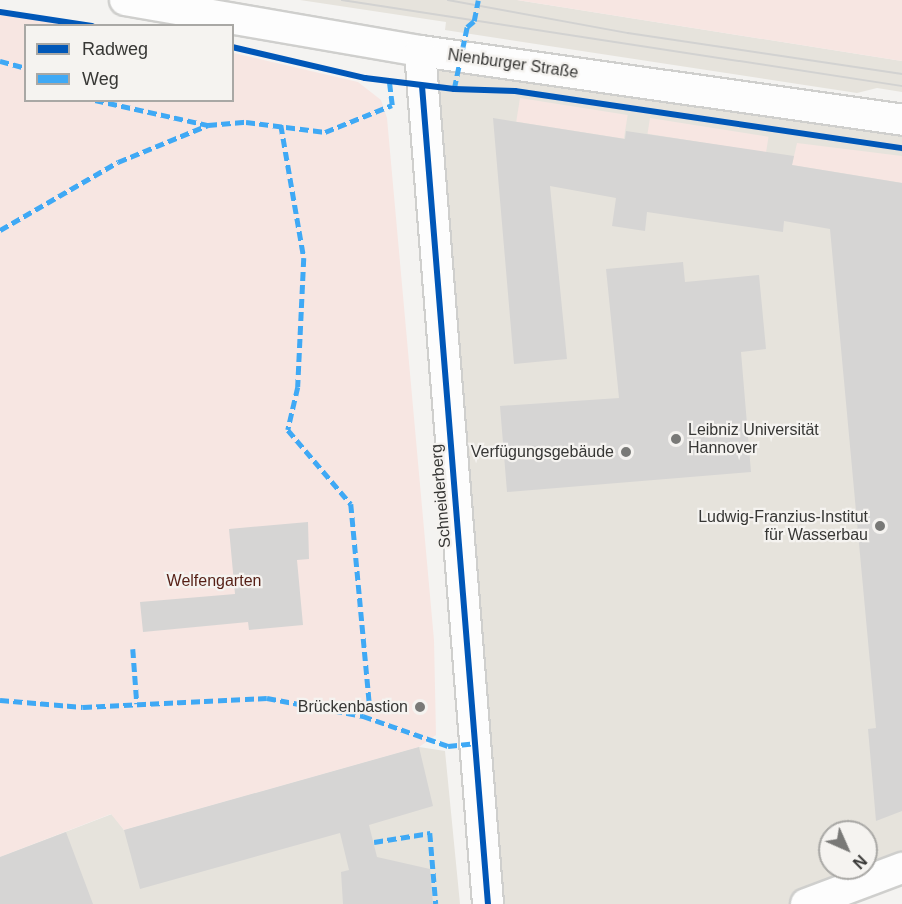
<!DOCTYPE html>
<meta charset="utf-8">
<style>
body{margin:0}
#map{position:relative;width:902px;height:904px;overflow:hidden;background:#f4f3f1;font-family:Helvetica,sans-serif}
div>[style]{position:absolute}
.built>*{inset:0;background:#e6e3dc}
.green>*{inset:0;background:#f7e6e2;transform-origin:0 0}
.building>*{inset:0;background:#d6d5d4}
.roads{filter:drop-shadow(2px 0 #cfcfcd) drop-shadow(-2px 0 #cfcfcd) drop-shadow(0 2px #cfcfcd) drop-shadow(0 -2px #cfcfcd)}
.minor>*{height:30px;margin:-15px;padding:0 15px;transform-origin:15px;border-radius:15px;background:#fdfdfd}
.tram>*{height:1.5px;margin:-0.75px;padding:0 0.75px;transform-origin:0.75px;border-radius:0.75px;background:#d2d2d1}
.quiet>*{height:4.5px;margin-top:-2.25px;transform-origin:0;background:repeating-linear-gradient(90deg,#3fa9f5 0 9px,transparent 0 13.5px)}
.cycleway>*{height:6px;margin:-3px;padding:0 3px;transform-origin:3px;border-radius:3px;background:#0057b8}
.dots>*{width:16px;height:16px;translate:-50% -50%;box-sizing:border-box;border:3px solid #f5f3f0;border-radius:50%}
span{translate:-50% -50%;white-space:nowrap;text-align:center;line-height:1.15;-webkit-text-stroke:4.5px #f5f3f0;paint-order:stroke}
.street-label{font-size:16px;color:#373735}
.poi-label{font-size:16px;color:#373735}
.left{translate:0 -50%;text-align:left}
.right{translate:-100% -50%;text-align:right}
.park-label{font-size:16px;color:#551f15}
.legend{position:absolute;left:24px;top:24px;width:210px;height:78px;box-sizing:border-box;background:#f5f3f0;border:2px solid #a9a8a5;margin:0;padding:8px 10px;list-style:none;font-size:18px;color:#373735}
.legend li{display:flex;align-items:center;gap:12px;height:30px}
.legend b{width:30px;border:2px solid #a9a8a5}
.north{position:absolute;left:818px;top:820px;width:60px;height:60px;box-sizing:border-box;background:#f5f3f0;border:2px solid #a9a8a5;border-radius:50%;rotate:135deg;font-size:16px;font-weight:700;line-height:24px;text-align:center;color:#373735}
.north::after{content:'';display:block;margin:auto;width:21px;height:27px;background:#797977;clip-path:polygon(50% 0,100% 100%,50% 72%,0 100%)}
</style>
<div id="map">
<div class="built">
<div style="clip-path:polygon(300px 0,517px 0,902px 61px,902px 92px,877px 88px,857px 93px,445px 30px,446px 22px)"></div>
<div style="clip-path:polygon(evenodd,420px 51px,902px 120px,902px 868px,806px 904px,488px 904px,420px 51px,830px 832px,866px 832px,866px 868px,830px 868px,830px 832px)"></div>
<div style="clip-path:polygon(419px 747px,445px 751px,460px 904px,0 904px,0 857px,112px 814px,124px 830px)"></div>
</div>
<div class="green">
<div style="clip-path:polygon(517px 0,902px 0,902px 61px)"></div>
<div style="clip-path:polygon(0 15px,68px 25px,26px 26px,26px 100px,232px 100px,233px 53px,358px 82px,381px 100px,387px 118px,434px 640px,436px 735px,419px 747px,124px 830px,111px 814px,0 857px)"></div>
<div style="left:520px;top:98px;width:109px;height:24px;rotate:9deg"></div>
<div style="left:650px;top:118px;width:120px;height:16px;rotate:9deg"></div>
<div style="clip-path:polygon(797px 143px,902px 156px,902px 183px,792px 165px)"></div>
</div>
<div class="building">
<div style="clip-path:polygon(493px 118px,625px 139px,626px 131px,794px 156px,792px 165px,902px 183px,902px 811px,876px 821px,868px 729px,876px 728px,830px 229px,784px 221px,783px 232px,647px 212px,645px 231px,612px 226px,616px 198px,550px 186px,567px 359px,514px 364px)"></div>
<div style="clip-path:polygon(683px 262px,685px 282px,759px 275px,766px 349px,741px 352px,751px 472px,507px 492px,500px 406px,619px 398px,606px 269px)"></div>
<div style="clip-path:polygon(308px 522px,309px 559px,297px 560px,303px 625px,249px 630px,248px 622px,143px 632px,140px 602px,235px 594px,229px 529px)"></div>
<div style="clip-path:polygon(419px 747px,433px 806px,369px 825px,377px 857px,430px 869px,433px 904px,343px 904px,341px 872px,349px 870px,340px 833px,140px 889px,124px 830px)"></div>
<div style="clip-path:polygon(66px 832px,93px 904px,0 904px,0 857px)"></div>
</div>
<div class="roads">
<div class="minor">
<div style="left:125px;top:0;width:299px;rotate:9.8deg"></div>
<div style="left:420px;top:51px;width:487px;rotate:8.1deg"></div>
<div style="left:420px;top:51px;width:856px;rotate:85.44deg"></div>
<div style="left:806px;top:904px;width:103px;rotate:-20.6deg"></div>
</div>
</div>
<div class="tram">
<div style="left:342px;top:0;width:567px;rotate:8.73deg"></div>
<div style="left:448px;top:0;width:183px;rotate:10.4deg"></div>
<div style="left:628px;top:33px;width:277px;rotate:8.5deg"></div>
</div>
<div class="quiet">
<div style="left:0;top:61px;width:27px;rotate:15deg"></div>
<div style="left:454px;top:89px;width:63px;rotate:-78.2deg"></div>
<div style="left:467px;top:27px;width:9px;rotate:-41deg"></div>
<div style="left:474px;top:21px;width:21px;rotate:-79deg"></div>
<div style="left:95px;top:100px;width:116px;rotate:12.5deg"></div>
<div style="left:208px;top:125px;width:38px;rotate:-5deg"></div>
<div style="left:246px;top:122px;width:80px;rotate:7.2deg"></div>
<div style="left:325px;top:132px;width:72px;rotate:-21.9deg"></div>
<div style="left:392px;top:105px;width:23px;rotate:-97deg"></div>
<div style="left:281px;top:125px;width:135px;rotate:80.2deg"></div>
<div style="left:304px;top:258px;width:129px;rotate:92.7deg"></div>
<div style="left:298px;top:387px;width:44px;rotate:103.1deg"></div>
<div style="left:288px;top:430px;width:97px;rotate:49.6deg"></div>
<div style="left:351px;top:504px;width:205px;rotate:84.7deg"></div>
<div style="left:0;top:230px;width:136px;rotate:-30deg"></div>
<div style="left:118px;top:162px;width:97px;rotate:-22.3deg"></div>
<div style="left:133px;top:649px;width:55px;rotate:85.8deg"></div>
<div style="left:0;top:700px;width:83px;rotate:4.8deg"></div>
<div style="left:83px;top:707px;width:184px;rotate:-2.8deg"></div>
<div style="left:267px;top:698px;width:98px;rotate:10.6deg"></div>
<div style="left:363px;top:716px;width:90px;rotate:19.4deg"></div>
<div style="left:448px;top:746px;width:27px;rotate:-6deg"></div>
<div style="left:374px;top:842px;width:57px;rotate:-9.1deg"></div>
<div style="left:430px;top:833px;width:71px;rotate:85.2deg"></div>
</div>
<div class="cycleway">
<div style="left:0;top:12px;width:93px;rotate:8.7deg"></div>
<div style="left:232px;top:47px;width:137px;rotate:13.1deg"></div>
<div style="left:365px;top:78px;width:90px;rotate:7deg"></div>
<div style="left:454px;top:89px;width:61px;rotate:1.9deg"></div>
<div style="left:515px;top:91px;width:391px;rotate:8.4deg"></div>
<div style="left:422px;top:86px;width:821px;rotate:85.39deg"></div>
</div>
<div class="dots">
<div style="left:676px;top:439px;background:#797977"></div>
<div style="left:626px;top:452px;background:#797977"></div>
<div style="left:880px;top:526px;background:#797977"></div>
<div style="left:420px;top:707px;background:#797977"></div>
</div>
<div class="street-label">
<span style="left:513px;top:64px;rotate:8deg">Nienburger Straße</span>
<span style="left:441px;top:496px;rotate:-95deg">Schneiderberg</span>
</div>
<div class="poi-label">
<span class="left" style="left:688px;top:439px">Leibniz Universität<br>Hannover</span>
<span class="right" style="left:614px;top:452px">Verfügungsgebäude</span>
<span class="right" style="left:868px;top:526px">Ludwig-Franzius-Institut<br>für Wasserbau</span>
<span class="right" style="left:408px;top:707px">Brückenbastion</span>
</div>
<div class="park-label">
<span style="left:214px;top:581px">Welfengarten</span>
</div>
<ul class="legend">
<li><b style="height:8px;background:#0057b8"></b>Radweg</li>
<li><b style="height:8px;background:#3fa9f5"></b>Weg</li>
</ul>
<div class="north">N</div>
</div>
